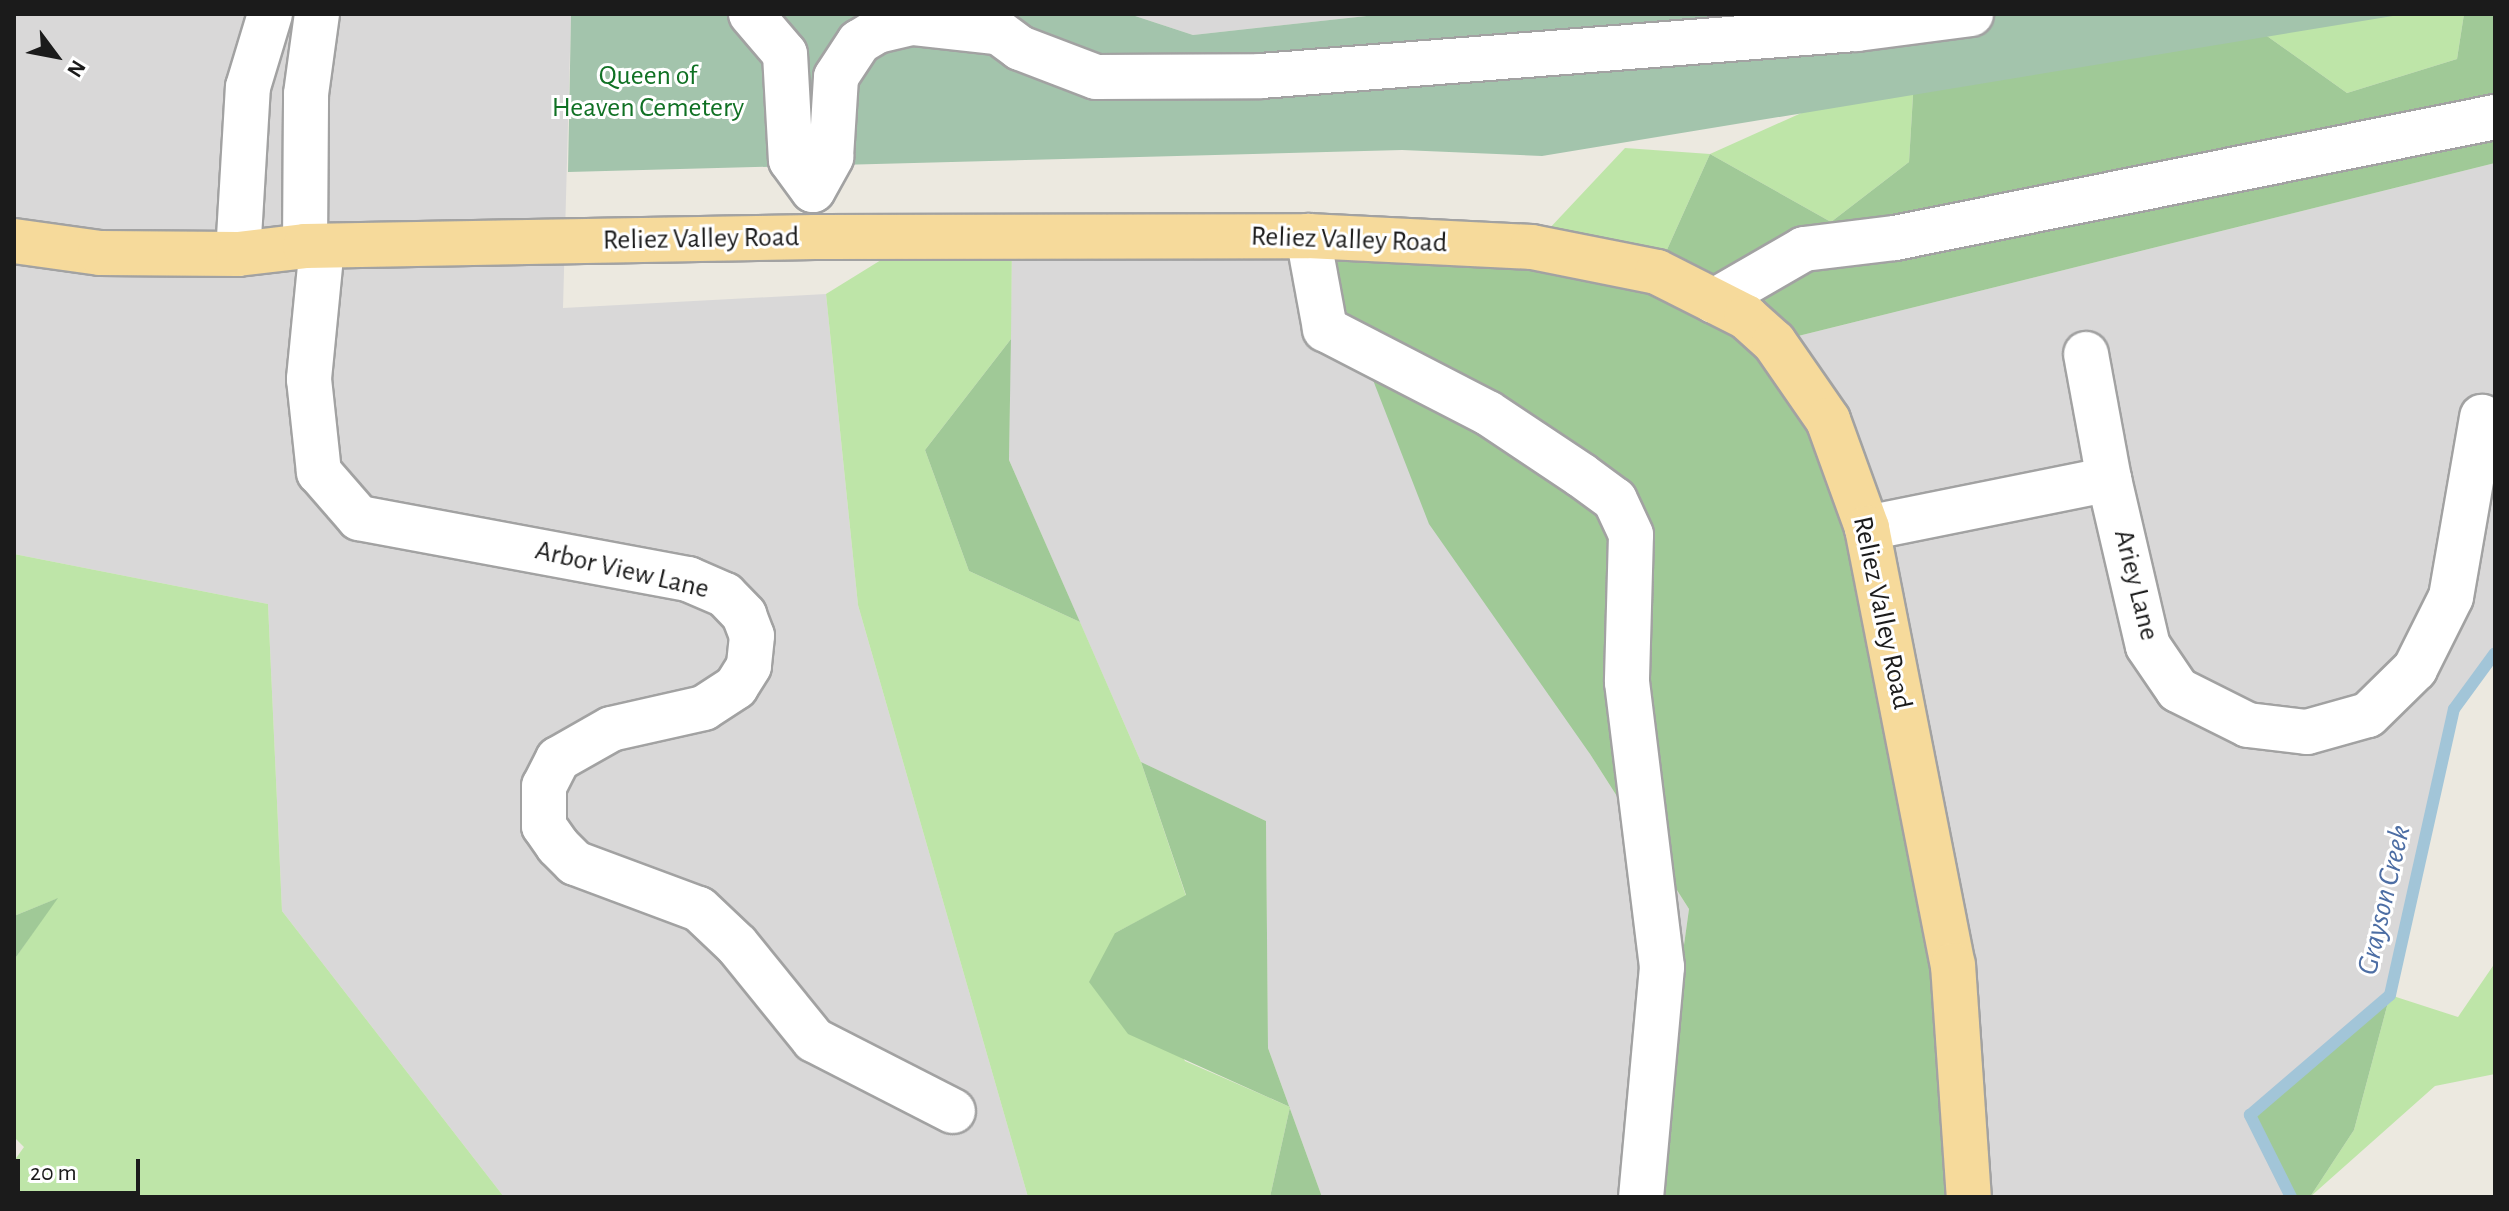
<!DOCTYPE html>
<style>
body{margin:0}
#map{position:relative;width:2509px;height:1211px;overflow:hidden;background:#ece9e0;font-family:"Alegreya Sans",sans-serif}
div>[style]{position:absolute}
.residential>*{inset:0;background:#d9d8d8}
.grass>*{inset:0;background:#bee5a8}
.forest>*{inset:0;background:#a0c997}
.cemetery>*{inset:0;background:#a3c4ac}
.stream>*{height:12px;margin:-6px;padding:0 6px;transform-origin:6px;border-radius:6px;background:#a2c5d8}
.roads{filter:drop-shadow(2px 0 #a2a2a2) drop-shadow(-2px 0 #a2a2a2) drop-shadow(0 2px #a2a2a2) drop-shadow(0 -2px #a2a2a2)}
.minor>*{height:44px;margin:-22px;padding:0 22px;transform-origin:22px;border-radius:22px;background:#fff}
.major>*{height:44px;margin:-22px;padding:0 22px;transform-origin:22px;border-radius:22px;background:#f6da9b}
span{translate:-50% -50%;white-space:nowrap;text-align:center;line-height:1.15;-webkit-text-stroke:6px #fff;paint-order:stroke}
.park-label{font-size:28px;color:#107124}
.street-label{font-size:28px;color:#1b1b1b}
.water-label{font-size:30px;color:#4d6ea4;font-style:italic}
.frame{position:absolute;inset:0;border:16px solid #1b1b1b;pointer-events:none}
.north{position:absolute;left:16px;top:16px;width:80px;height:80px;-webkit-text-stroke:6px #fff;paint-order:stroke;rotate:122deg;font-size:22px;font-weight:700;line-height:32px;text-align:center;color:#1b1b1b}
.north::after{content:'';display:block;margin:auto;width:28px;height:36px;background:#1b1b1b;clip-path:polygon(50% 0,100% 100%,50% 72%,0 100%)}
.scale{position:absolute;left:16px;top:1159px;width:124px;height:36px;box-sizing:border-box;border:4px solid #1b1b1b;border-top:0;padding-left:10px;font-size:24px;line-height:28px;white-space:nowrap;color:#1b1b1b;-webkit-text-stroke:6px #fff;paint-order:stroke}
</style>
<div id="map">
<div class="residential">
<div style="clip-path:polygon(14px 14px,571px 14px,563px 308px,826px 294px,858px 605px,1028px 1197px,504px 1197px,282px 911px,268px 604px,14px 554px)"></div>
<div style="clip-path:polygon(1129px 14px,1385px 14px,1193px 35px)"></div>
<div style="clip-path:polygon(2495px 163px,2495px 653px,2454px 709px,2390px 995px,2250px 1114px,2291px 1197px,1969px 1197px,1774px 342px)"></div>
<div style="clip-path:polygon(1317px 236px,1590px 754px,1689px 909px,1649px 1197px,1322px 1197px,1268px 1048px,1266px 821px,1141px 762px,1009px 460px,1012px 238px)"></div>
</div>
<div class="grass">
<div style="clip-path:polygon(2236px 14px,2464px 14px,2457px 59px,2347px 93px)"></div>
<div style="clip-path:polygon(1915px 62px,1909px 162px,1831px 222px,1710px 154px,1657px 272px,1532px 247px,1625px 148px,1710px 154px)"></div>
<div style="clip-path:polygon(1012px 238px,1011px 339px,925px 450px,969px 571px,1080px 622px,1141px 762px,1186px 896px,1115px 933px,1185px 1061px,1290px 1107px,1270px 1197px,1028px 1197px,858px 605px,826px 294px,915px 239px)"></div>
<div style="clip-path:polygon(14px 554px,268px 604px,282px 911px,504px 1197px,14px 1197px,14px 1161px,24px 1147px,14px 1137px,14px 960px,56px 899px,14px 916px)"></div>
<div style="clip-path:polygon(2495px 963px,2495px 1074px,2435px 1086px,2310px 1197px,2354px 1130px,2390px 995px,2458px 1017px)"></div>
</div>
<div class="forest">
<div style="clip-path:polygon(2236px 14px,2347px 93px,2457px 59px,2464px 14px,2495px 14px,2495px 163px,1774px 342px,1867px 528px,1969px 1197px,1649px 1197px,1689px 909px,1590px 754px,1429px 524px,1317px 236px,1657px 272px,1710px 154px,1831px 222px,1909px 162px,1915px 62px)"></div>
<div style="clip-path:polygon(1011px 339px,1009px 460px,1080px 622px,969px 571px,925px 450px)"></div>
<div style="clip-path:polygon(1141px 762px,1266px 821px,1268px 1048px,1322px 1197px,1270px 1197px,1290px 1107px,1128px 1034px,1089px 982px,1115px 933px,1186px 895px)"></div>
<div style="clip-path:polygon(58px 898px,14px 960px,14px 916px)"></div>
<div style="clip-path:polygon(2390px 995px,2354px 1130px,2310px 1197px,2291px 1197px,2250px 1115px)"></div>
</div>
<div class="cemetery">
<div style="clip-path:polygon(571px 14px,1129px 14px,1193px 35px,1385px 14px,2405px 14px,1542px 156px,1402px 150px,568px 172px)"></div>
</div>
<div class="stream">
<div style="left:2291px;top:1197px;width:92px;rotate:-116.6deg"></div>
<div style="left:2250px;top:1115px;width:184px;rotate:-40.6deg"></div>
<div style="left:2390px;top:995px;width:293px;rotate:-77.4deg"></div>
<div style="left:2454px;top:709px;width:69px;rotate:-53.8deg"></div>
</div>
<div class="roads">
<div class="minor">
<div style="left:751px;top:14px;width:52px;rotate:49.6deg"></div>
<div style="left:785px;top:54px;width:106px;rotate:86.8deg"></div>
<div style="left:791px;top:160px;width:37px;rotate:54deg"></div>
<div style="left:813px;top:190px;width:38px;rotate:-61deg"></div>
<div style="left:831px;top:157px;width:80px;rotate:-86.4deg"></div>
<div style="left:836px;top:77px;width:42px;rotate:-56.7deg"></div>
<div style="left:859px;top:42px;width:21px;rotate:-31deg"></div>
<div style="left:877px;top:31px;width:36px;rotate:-13deg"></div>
<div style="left:912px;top:23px;width:82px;rotate:6.3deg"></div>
<div style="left:974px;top:14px;width:57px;rotate:36.5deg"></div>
<div style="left:1020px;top:48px;width:81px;rotate:20.9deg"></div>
<div style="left:1096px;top:77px;width:165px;rotate:-0.3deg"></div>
<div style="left:1261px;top:76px;width:597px;rotate:-4.52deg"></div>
<div style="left:1856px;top:29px;width:116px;rotate:-7.4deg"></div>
<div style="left:1308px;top:236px;width:95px;rotate:79.6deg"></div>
<div style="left:1325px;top:329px;width:183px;rotate:27.3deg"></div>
<div style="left:1488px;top:413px;width:112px;rotate:33.7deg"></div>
<div style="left:1581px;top:475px;width:42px;rotate:36.3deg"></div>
<div style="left:1615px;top:500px;width:38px;rotate:65deg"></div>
<div style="left:1631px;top:535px;width:147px;rotate:91.6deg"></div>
<div style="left:1627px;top:682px;width:287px;rotate:83deg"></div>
<div style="left:1662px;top:967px;width:231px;rotate:95.2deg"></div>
<div style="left:305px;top:246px;width:152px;rotate:-89.6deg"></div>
<div style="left:306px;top:94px;width:81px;rotate:-82.2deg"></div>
<div style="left:322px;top:246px;width:134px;rotate:95.6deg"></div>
<div style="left:309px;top:379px;width:94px;rotate:83.9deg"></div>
<div style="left:319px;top:472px;width:61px;rotate:49deg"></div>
<div style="left:359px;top:518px;width:335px;rotate:10.5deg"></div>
<div style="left:688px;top:579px;width:40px;rotate:23.4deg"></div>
<div style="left:725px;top:595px;width:28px;rotate:46deg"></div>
<div style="left:744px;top:615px;width:22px;rotate:69deg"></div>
<div style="left:752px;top:636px;width:30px;rotate:96deg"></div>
<div style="left:749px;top:666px;width:25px;rotate:122deg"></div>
<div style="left:736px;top:687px;width:38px;rotate:147deg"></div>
<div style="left:704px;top:708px;width:95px;rotate:167.3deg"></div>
<div style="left:611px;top:729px;width:61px;rotate:150.5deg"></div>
<div style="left:558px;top:759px;width:30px;rotate:117deg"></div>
<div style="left:544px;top:786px;width:40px;rotate:90deg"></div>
<div style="left:544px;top:826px;width:24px;rotate:55deg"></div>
<div style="left:558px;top:846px;width:24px;rotate:45deg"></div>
<div style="left:575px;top:863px;width:132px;rotate:20.4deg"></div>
<div style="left:699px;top:909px;width:52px;rotate:43.5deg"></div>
<div style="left:737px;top:945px;width:122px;rotate:51deg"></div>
<div style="left:814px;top:1040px;width:156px;rotate:27.1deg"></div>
<div style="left:238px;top:254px;width:167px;rotate:-86.6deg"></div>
<div style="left:248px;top:87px;width:76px;rotate:-73.2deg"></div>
<div style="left:1714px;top:301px;width:104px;rotate:-30deg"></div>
<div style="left:1804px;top:249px;width:92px;rotate:-6.9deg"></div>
<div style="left:1895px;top:238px;width:612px;rotate:-11.4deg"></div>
<div style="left:2086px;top:354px;width:127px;rotate:79.6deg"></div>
<div style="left:1867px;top:528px;width:247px;rotate:-11.4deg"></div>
<div style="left:2109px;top:479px;width:171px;rotate:76.9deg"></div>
<div style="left:2148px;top:646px;width:53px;rotate:55.7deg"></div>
<div style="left:2178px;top:690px;width:78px;rotate:26.6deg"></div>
<div style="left:2248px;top:725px;width:59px;rotate:6.8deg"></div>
<div style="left:2307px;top:732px;width:63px;rotate:-15.6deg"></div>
<div style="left:2368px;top:715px;width:66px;rotate:-44.4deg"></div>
<div style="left:2415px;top:669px;width:80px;rotate:-63.4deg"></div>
<div style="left:2451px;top:597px;width:183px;rotate:-80.2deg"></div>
</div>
<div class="major">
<div style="left:14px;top:241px;width:87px;rotate:7.9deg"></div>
<div style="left:100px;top:253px;width:138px;rotate:0.4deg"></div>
<div style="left:238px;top:254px;width:67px;rotate:-6.8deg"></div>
<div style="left:305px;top:246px;width:510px;rotate:-1.01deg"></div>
<div style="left:815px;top:237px;width:493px;rotate:-0.1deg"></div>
<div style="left:1308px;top:236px;width:224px;rotate:2.8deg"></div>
<div style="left:1532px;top:247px;width:127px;rotate:11.3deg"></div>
<div style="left:1657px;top:272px;width:100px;rotate:26.8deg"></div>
<div style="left:1746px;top:317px;width:38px;rotate:42deg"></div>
<div style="left:1774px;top:342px;width:95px;rotate:55.3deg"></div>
<div style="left:1828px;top:420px;width:115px;rotate:70.1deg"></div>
<div style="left:1867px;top:528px;width:445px;rotate:78.9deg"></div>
<div style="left:1953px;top:965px;width:233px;rotate:86.1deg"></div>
</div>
</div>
<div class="park-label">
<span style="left:648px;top:92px">Queen of<br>Heaven Cemetery</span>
</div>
<div class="street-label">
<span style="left:701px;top:239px;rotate:-1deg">Reliez Valley Road</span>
<span style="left:1349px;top:240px;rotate:2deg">Reliez Valley Road</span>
<span style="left:622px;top:570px;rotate:13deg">Arbor View Lane</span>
<span style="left:2136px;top:585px;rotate:76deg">Ariey Lane</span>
<span style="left:1882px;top:613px;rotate:78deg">Reliez Valley Road</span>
</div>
<div class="water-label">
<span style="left:2384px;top:900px;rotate:-77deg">Grayson Creek</span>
</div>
<div class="frame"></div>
<div class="north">N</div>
<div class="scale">20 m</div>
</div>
